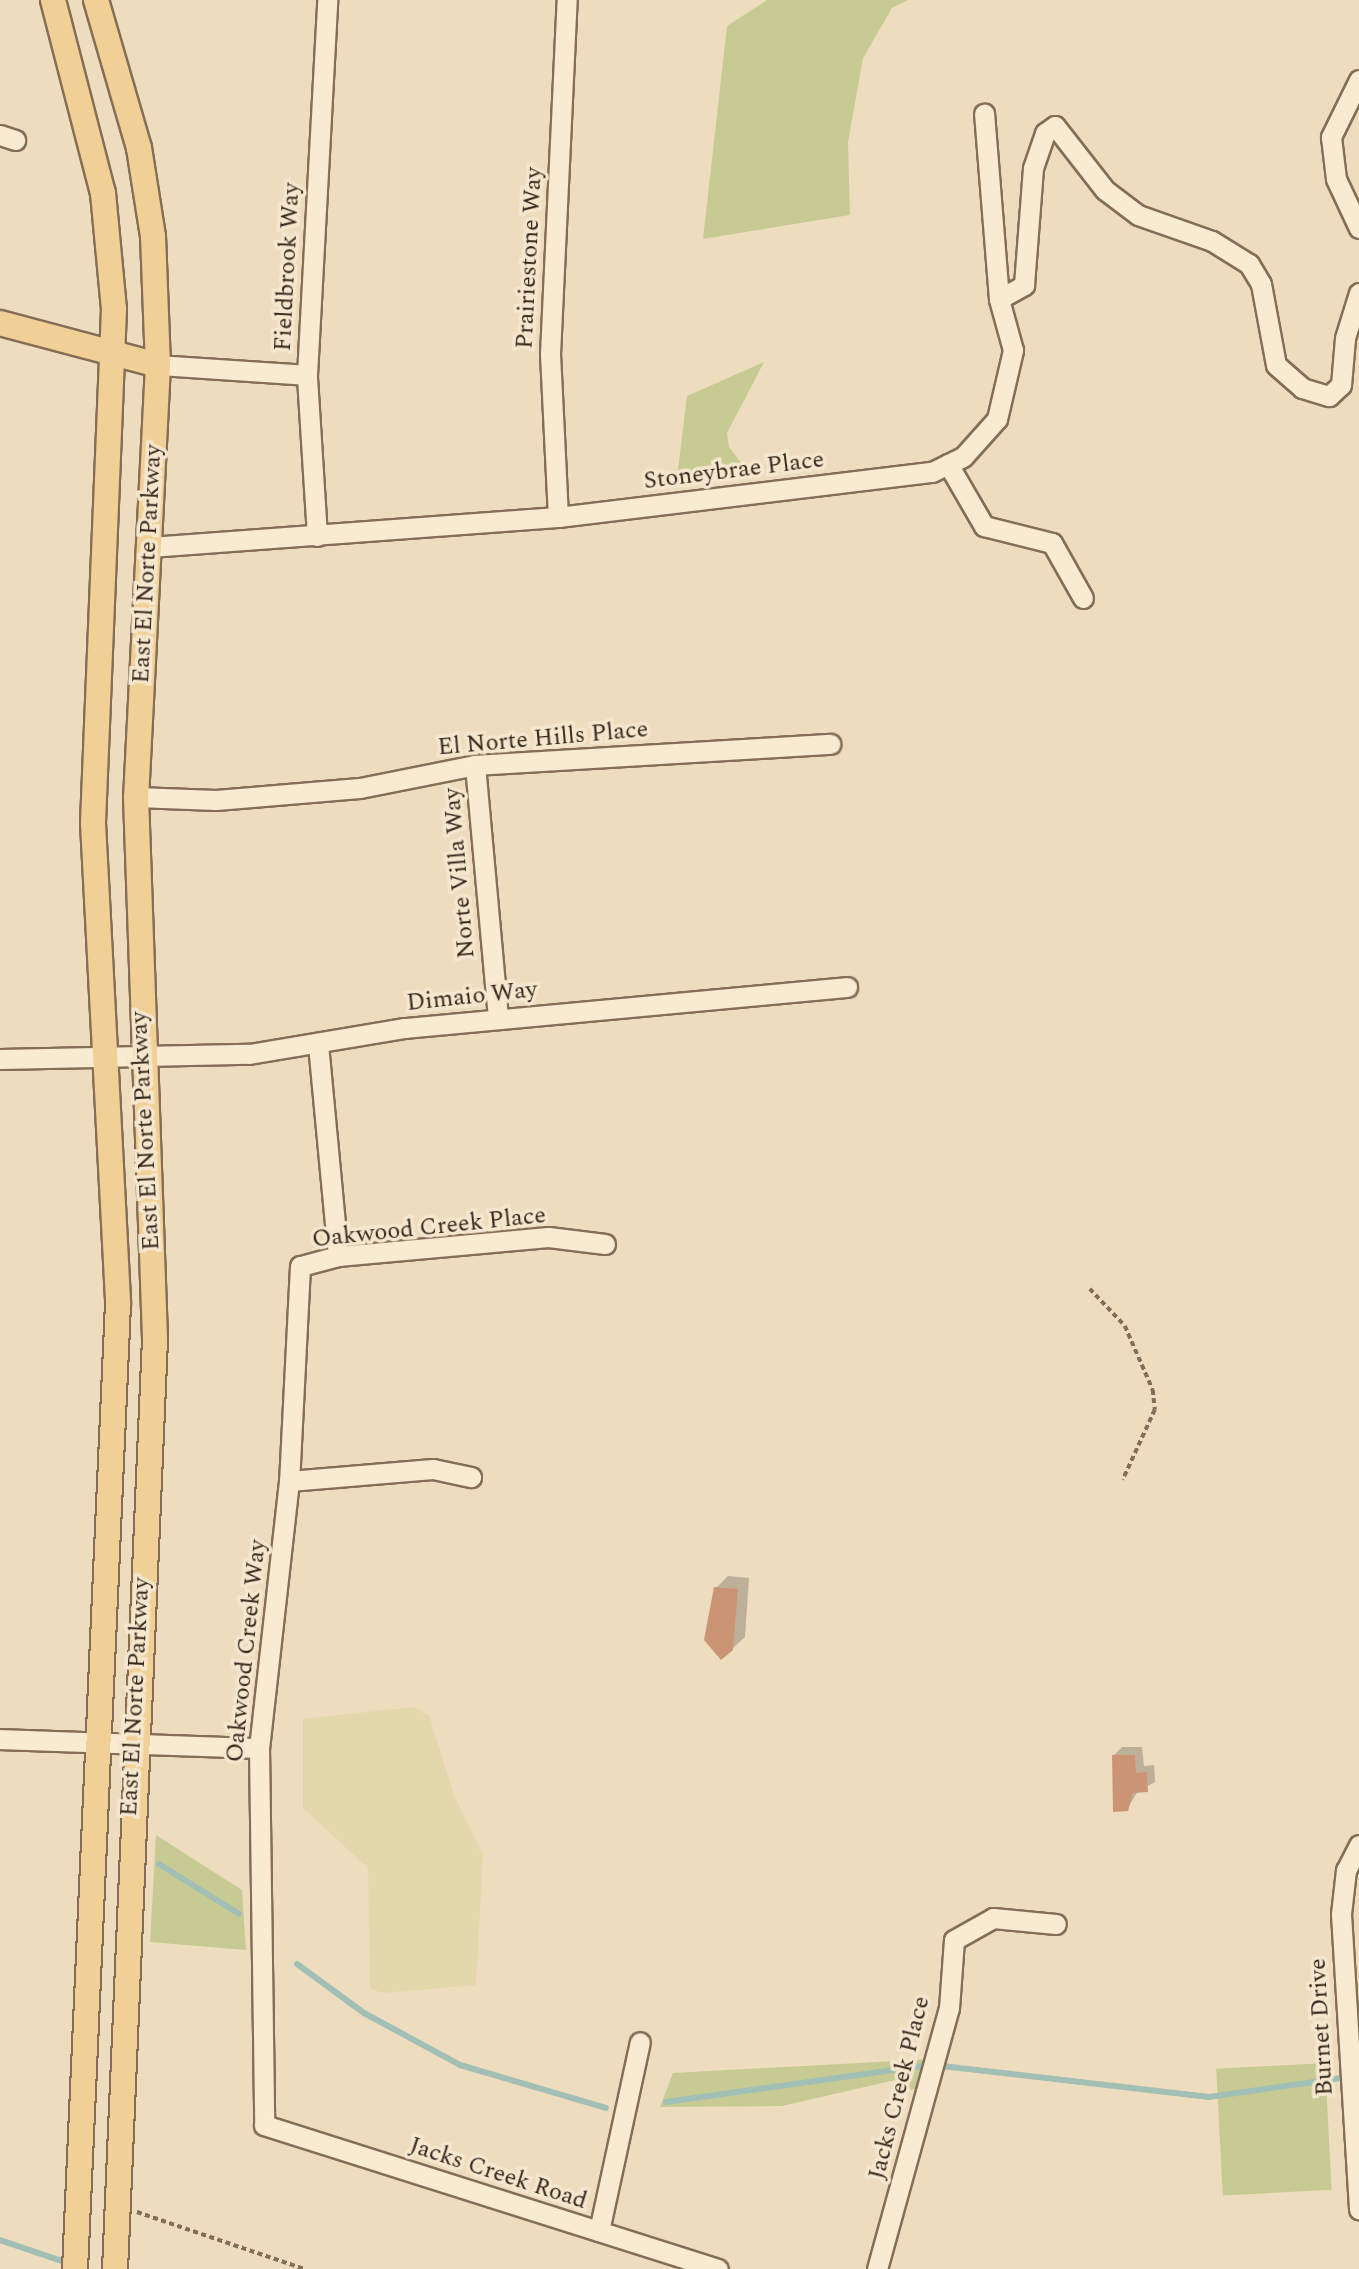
<!DOCTYPE html>
<style>
body{margin:0}
#map{position:relative;width:1359px;height:2269px;overflow:hidden;background:#edddbe;font-family:Spectral,serif}
div>[style]{position:absolute}
.farmland>*{inset:0;background:#e3d7ac}
.green>*{inset:0;background:#c7cb93;transform-origin:0 0}
.shadow>*{inset:0;background:#0003}
.stream>*{height:6px;margin:-3px;padding:0 3px;transform-origin:3px;border-radius:3px;background:#a2bfb5}
.building>*{inset:0;background:#cb9474}
.path>*{height:3.5px;margin-top:-1.75px;transform-origin:0;background:repeating-linear-gradient(90deg,#856d57 0 5px,transparent 0 8.5px)}
.roads{filter:drop-shadow(2px 0 #856d57) drop-shadow(-2px 0 #856d57) drop-shadow(0 2px #856d57) drop-shadow(0 -2px #856d57)}
.minor>*{height:19px;margin:-9.5px;padding:0 9.5px;transform-origin:9.5px;border-radius:9.5px;background:#f8ebd1}
.major>*{height:24px;margin:-12px;padding:0 12px;transform-origin:12px;border-radius:12px;background:#f1d095}
span{translate:-50% -50%;white-space:nowrap;text-align:center;line-height:1.15;-webkit-text-stroke:7px #f5e7ce;paint-order:stroke}
.street-label{font-size:24px;color:#35271c}
</style>
<div id="map">
<div class="farmland">
<div style="clip-path:polygon(414px 1707px,429px 1715px,454px 1795px,483px 1855px,476px 1985px,384px 1993px,370px 1989px,368px 1868px,303px 1808px,303px 1719px)"></div>
</div>
<div class="green">
<div style="clip-path:polygon(767px 0,908px 0,892px 8px,863px 58px,848px 142px,850px 215px,703px 239px,727px 26px)"></div>
<div style="clip-path:polygon(764px 362px,727px 433px,729px 447px,749px 473px,677px 478px,687px 396px)"></div>
<div style="clip-path:polygon(156px 1835px,242px 1890px,246px 1950px,150px 1942px)"></div>
<div style="clip-path:polygon(933px 2059px,922px 2088px,907px 2090px,904px 2078px,782px 2106px,660px 2107px,673px 2073px)"></div>
<div style="left:1325px;top:2063px;width:127px;height:109px;rotate:87deg"></div>
</div>
<div class="shadow">
<div style="clip-path:polygon(728px 1576px,749px 1578px,745px 1637px,732px 1649px,716px 1588px)"></div>
<div style="clip-path:polygon(1122px 1747px,1142px 1747px,1144px 1766px,1154px 1765px,1155px 1782px,1138px 1791px,1127px 1809px,1114px 1755px)"></div>
</div>
<div class="stream">
<div style="left:159px;top:1864px;width:94px;rotate:32deg"></div>
<div style="left:297px;top:1964px;width:83px;rotate:36.2deg"></div>
<div style="left:364px;top:2013px;width:109px;rotate:28.4deg"></div>
<div style="left:460px;top:2065px;width:152px;rotate:16.4deg"></div>
<div style="left:942px;top:2066px;width:269px;rotate:6.6deg"></div>
<div style="left:1209px;top:2097px;width:139px;rotate:-8.2deg"></div>
<div style="left:666px;top:2102px;width:266px;rotate:-8deg"></div>
<div style="left:0;top:2240px;width:72px;rotate:18.7deg"></div>
</div>
<div class="building">
<div style="clip-path:polygon(714px 1587px,738px 1589px,733px 1650px,721px 1660px,704px 1640px)"></div>
<div style="clip-path:polygon(1112px 1755px,1135px 1755px,1136px 1773px,1147px 1772px,1148px 1792px,1133px 1793px,1128px 1811px,1113px 1812px)"></div>
</div>
<div class="path">
<div style="left:1090px;top:1289px;width:51px;rotate:46.6deg"></div>
<div style="left:1125px;top:1326px;width:70px;rotate:66.4deg"></div>
<div style="left:1153px;top:1390px;width:20px;rotate:84deg"></div>
<div style="left:1155px;top:1410px;width:77px;rotate:114.6deg"></div>
<div style="left:137px;top:2212px;width:176px;rotate:18.8deg"></div>
</div>
<div class="roads">
<div class="minor">
<div style="left:1359px;top:80px;width:64px;rotate:116.2deg"></div>
<div style="left:1331px;top:137px;width:42px;rotate:83.2deg"></div>
<div style="left:1336px;top:179px;width:54px;rotate:64.9deg"></div>
<div style="left:0;top:135px;width:16px;rotate:18deg"></div>
<div style="left:999px;top:299px;width:29px;rotate:-29deg"></div>
<div style="left:1024px;top:285px;width:117px;rotate:-85.6deg"></div>
<div style="left:1033px;top:168px;width:37px;rotate:-71deg"></div>
<div style="left:1045px;top:133px;width:12px;rotate:-35deg"></div>
<div style="left:1055px;top:126px;width:81px;rotate:52deg"></div>
<div style="left:1105px;top:190px;width:41px;rotate:37.1deg"></div>
<div style="left:1138px;top:215px;width:78px;rotate:19.4deg"></div>
<div style="left:1212px;top:241px;width:44px;rotate:31.9deg"></div>
<div style="left:1249px;top:264px;width:23px;rotate:59deg"></div>
<div style="left:1261px;top:284px;width:82px;rotate:79.5deg"></div>
<div style="left:1276px;top:365px;width:35px;rotate:41deg"></div>
<div style="left:1302px;top:388px;width:28px;rotate:17deg"></div>
<div style="left:1329px;top:396px;width:16px;rotate:-43deg"></div>
<div style="left:1341px;top:385px;width:47px;rotate:-85.1deg"></div>
<div style="left:1345px;top:338px;width:47px;rotate:-72.7deg"></div>
<div style="left:158px;top:365px;width:149px;rotate:3.8deg"></div>
<div style="left:948px;top:464px;width:72px;rotate:59.9deg"></div>
<div style="left:984px;top:526px;width:70px;rotate:14deg"></div>
<div style="left:1052px;top:543px;width:63px;rotate:60.6deg"></div>
<div style="left:558px;top:517px;width:163px;rotate:-92.8deg"></div>
<div style="left:550px;top:354px;width:354px;rotate:-87.3deg"></div>
<div style="left:317px;top:536px;width:161px;rotate:-93.6deg"></div>
<div style="left:307px;top:375px;width:376px;rotate:-86.9deg"></div>
<div style="left:149px;top:547px;width:410px;rotate:-4.2deg"></div>
<div style="left:558px;top:517px;width:377px;rotate:-6.9deg"></div>
<div style="left:932px;top:472px;width:34px;rotate:-26deg"></div>
<div style="left:963px;top:457px;width:51px;rotate:-48.2deg"></div>
<div style="left:997px;top:419px;width:71px;rotate:-76.9deg"></div>
<div style="left:1013px;top:350px;width:53px;rotate:-105.4deg"></div>
<div style="left:999px;top:299px;width:186px;rotate:-94.6deg"></div>
<div style="left:475px;top:765px;width:255px;rotate:84.8deg"></div>
<div style="left:136px;top:797px;width:80px;rotate:2.1deg"></div>
<div style="left:216px;top:800px;width:144px;rotate:-4.8deg"></div>
<div style="left:360px;top:788px;width:117px;rotate:-11.3deg"></div>
<div style="left:475px;top:765px;width:356px;rotate:-3.4deg"></div>
<div style="left:318px;top:1044px;width:213px;rotate:84.6deg"></div>
<div style="left:0;top:1059px;width:249px;rotate:-1.2deg"></div>
<div style="left:249px;top:1054px;width:158px;rotate:-9.5deg"></div>
<div style="left:405px;top:1028px;width:444px;rotate:-5.3deg"></div>
<div style="left:605px;top:1244px;width:57px;rotate:-173deg"></div>
<div style="left:548px;top:1237px;width:211px;rotate:174.8deg"></div>
<div style="left:338px;top:1256px;width:39px;rotate:165deg"></div>
<div style="left:300px;top:1266px;width:215px;rotate:92.9deg"></div>
<div style="left:289px;top:1481px;width:269px;rotate:96.4deg"></div>
<div style="left:259px;top:1748px;width:377px;rotate:89.2deg"></div>
<div style="left:264px;top:2125px;width:476px;rotate:17.6deg"></div>
<div style="left:289px;top:1481px;width:144px;rotate:-4.8deg"></div>
<div style="left:433px;top:1469px;width:39px;rotate:12deg"></div>
<div style="left:0;top:1739px;width:259px;rotate:2deg"></div>
<div style="left:1359px;top:1845px;width:28px;rotate:117deg"></div>
<div style="left:1346px;top:1870px;width:44px;rotate:96.5deg"></div>
<div style="left:1341px;top:1914px;width:296px;rotate:86.5deg"></div>
<div style="left:599px;top:2231px;width:193px;rotate:-77.8deg"></div>
<div style="left:877px;top:2269px;width:271px;rotate:-74.6deg"></div>
<div style="left:949px;top:2008px;width:68px;rotate:-85.8deg"></div>
<div style="left:954px;top:1940px;width:45px;rotate:-29.4deg"></div>
<div style="left:993px;top:1918px;width:63px;rotate:5.4deg"></div>
</div>
<div class="major">
<div style="left:53px;top:0;width:199px;rotate:75.5deg"></div>
<div style="left:103px;top:193px;width:117px;rotate:84.6deg"></div>
<div style="left:114px;top:309px;width:514px;rotate:92.34deg"></div>
<div style="left:93px;top:823px;width:482px;rotate:87deg"></div>
<div style="left:118px;top:1304px;width:966px;rotate:92.55deg"></div>
<div style="left:96px;top:0;width:154px;rotate:73.8deg"></div>
<div style="left:139px;top:148px;width:89px;rotate:81deg"></div>
<div style="left:153px;top:236px;width:129px;rotate:87.8deg"></div>
<div style="left:158px;top:365px;width:433px;rotate:92.9deg"></div>
<div style="left:136px;top:797px;width:542px;rotate:87.99deg"></div>
<div style="left:155px;top:1339px;width:931px;rotate:92.46deg"></div>
<div style="left:0;top:323px;width:163px;rotate:14.9deg"></div>
</div>
</div>
<div class="street-label">
<span style="left:530px;top:258px;rotate:-87deg">Prairiestone Way</span>
<span style="left:288px;top:267px;rotate:-87deg">Fieldbrook Way</span>
<span style="left:734px;top:471px;rotate:-7deg">Stoneybrae Place</span>
<span style="left:148px;top:564px;rotate:-87deg">East El Norte Parkway</span>
<span style="left:543px;top:739px;rotate:-5deg">El Norte Hills Place</span>
<span style="left:460px;top:873px;rotate:-95deg">Norte Villa Way</span>
<span style="left:472px;top:997px;rotate:-6deg">Dimaio Way</span>
<span style="left:146px;top:1131px;rotate:-93deg">East El Norte Parkway</span>
<span style="left:429px;top:1228px;rotate:-6deg">Oakwood Creek Place</span>
<span style="left:247px;top:1651px;rotate:-84deg">Oakwood Creek Way</span>
<span style="left:136px;top:1697px;rotate:-87deg">East El Norte Parkway</span>
<span style="left:1322px;top:2027px;rotate:-93deg">Burnet Drive</span>
<span style="left:900px;top:2088px;rotate:-76deg">Jacks Creek Place</span>
<span style="left:498px;top:2174px;rotate:18deg">Jacks Creek Road</span>
</div>
</div>
